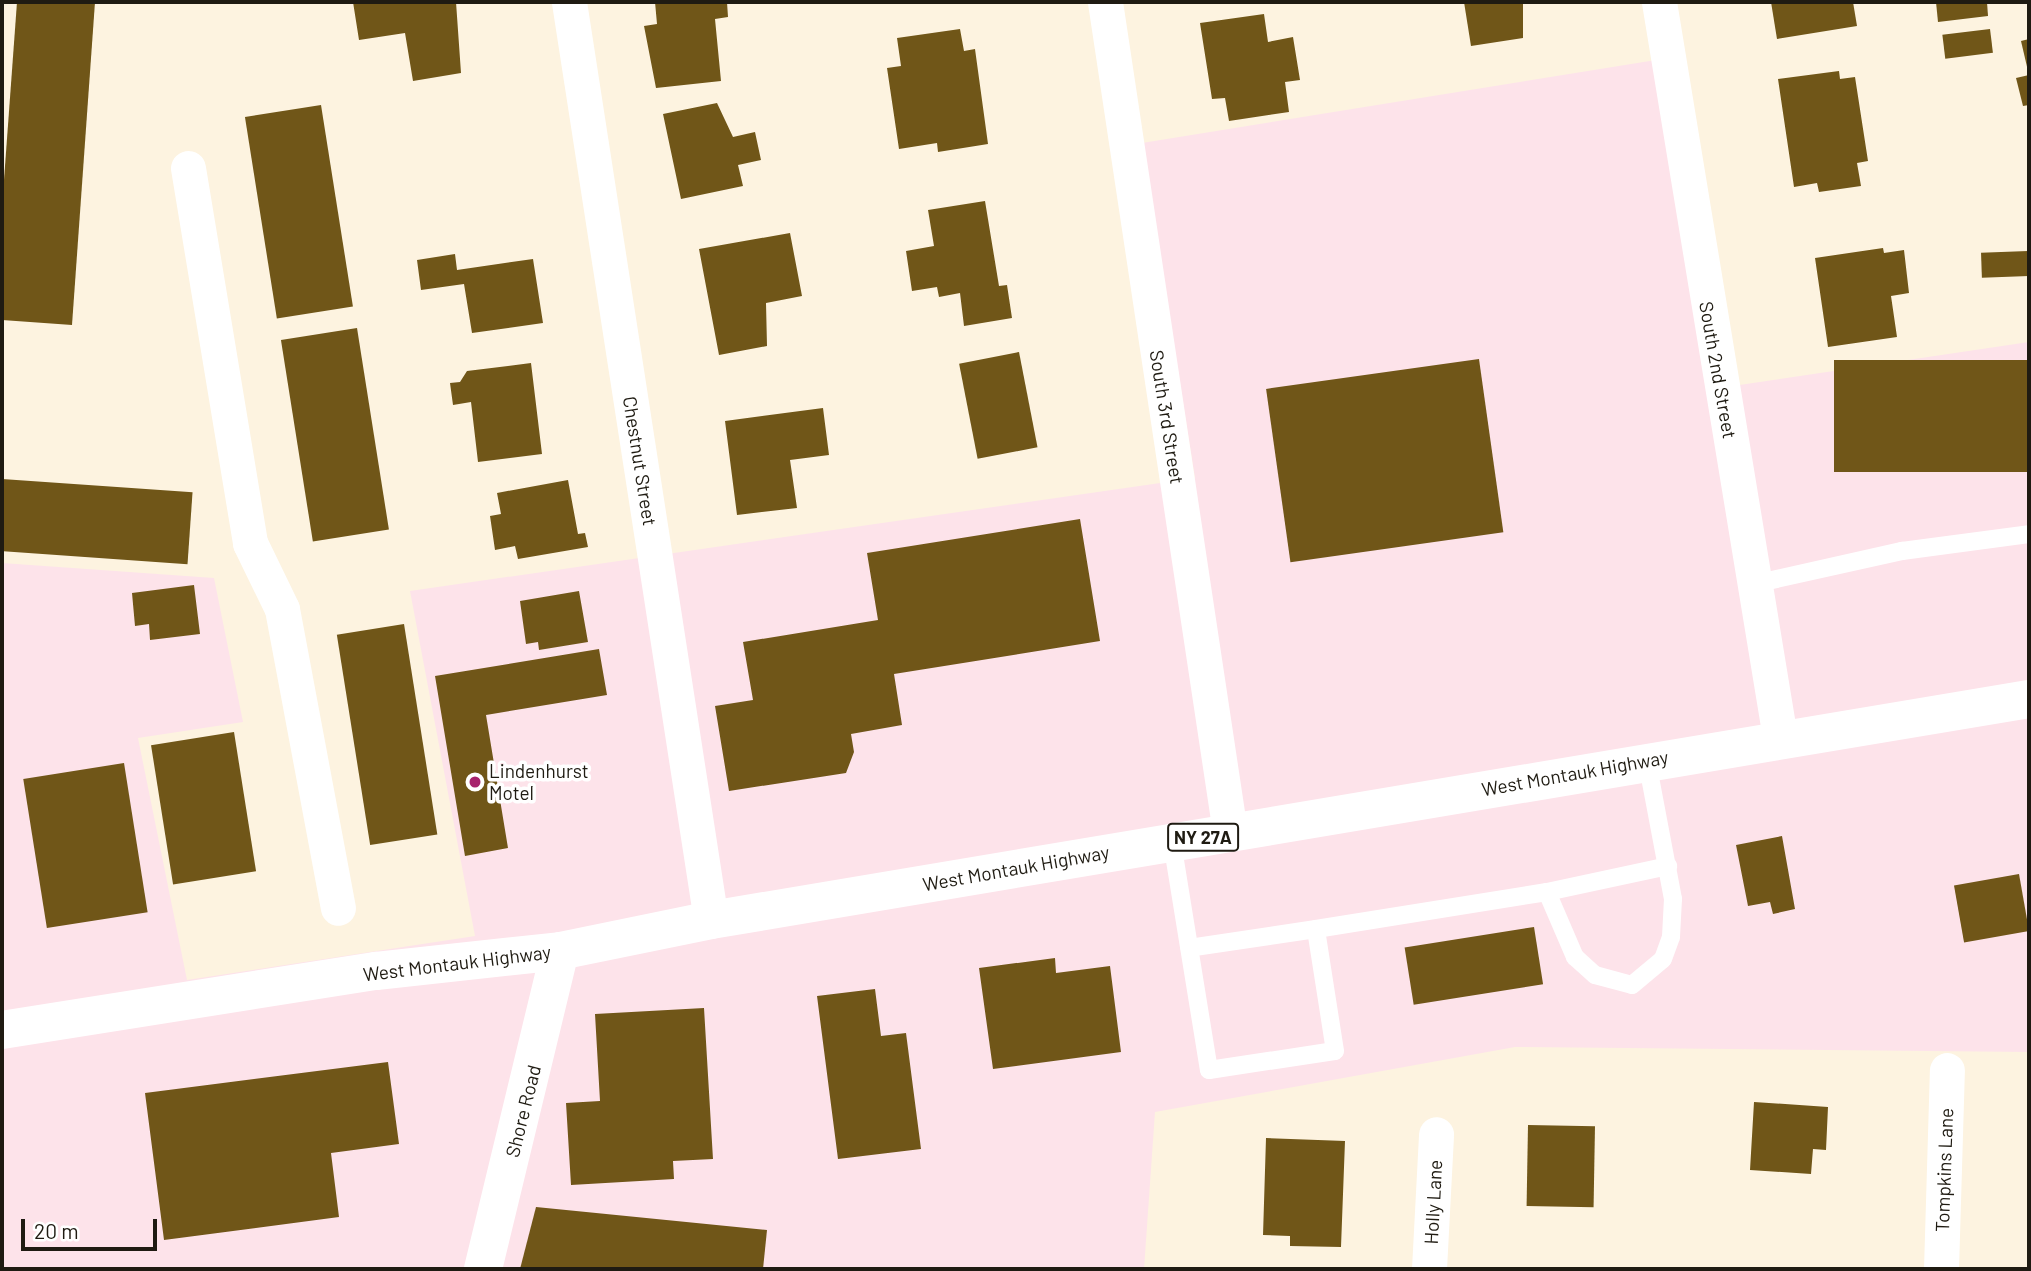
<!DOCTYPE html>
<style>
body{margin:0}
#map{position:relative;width:2031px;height:1271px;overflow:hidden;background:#fdf3e0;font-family:Barlow,sans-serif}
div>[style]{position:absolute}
.commercial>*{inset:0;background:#fde3ea}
.building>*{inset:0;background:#705618;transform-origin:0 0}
.lane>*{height:18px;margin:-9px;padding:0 9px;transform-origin:9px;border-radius:9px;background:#fff}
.street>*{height:35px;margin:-17.5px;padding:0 17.5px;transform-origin:17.5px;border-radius:17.5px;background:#fff}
.secondary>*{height:38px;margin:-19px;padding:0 19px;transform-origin:19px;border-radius:19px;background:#fff}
.primary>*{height:38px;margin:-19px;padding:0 19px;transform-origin:19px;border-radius:19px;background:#fff}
.dots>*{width:19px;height:19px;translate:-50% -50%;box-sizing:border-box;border:4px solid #fff;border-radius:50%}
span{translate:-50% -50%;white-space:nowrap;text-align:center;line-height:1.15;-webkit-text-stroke:7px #fff;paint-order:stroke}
.shield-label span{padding:2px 5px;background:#fff;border:2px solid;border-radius:5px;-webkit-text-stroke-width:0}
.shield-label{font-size:18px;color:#1f1b12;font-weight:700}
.street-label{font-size:19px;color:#1f1b12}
.poi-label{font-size:19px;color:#1f1b12}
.left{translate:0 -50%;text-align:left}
.frame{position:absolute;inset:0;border:4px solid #1f1b12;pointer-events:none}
.scale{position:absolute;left:21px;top:1219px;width:136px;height:32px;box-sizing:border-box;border:4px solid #1f1b12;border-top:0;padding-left:9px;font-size:21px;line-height:24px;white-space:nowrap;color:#1f1b12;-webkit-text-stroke:5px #fff;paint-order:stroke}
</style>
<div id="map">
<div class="commercial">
<div style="clip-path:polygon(1656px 60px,1706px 390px,2029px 342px,2029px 1052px,1515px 1047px,1155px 1112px,1144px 1269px,2px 1269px,2px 563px,214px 578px,243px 722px,138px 738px,187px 980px,475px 936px,410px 591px,1195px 478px,1142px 143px)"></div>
</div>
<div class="building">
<div style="clip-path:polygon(17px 2px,95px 2px,72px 325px,2px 320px,2px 207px)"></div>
<div style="clip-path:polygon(353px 2px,456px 2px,461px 73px,413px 81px,405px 33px,359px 40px)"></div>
<div style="clip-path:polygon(655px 2px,727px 2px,728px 17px,715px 19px,721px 81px,656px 88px,644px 26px,657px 24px)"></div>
<div style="clip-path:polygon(1464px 2px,1523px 2px,1523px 38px,1471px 46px)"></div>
<div style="clip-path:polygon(1771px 2px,1853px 2px,1857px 26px,1777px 39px)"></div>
<div style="clip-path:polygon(1936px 2px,1987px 2px,1988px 16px,1938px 22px)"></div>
<div style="clip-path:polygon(1264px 14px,1268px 42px,1293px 37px,1300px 80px,1285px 82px,1289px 112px,1229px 121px,1225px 98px,1212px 99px,1200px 23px)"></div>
<div style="clip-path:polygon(960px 29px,964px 51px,975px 49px,988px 144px,938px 152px,937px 143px,899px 149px,887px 68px,901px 66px,897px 38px)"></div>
<div style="left:1990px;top:29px;width:24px;height:48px;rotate:83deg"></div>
<div style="clip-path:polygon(2029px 39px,2029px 71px,2028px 71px,2021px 41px)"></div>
<div style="clip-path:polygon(1839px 71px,1840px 79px,1855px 77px,1868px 161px,1857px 163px,1861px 186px,1819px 192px,1817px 183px,1794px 187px,1778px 79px)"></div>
<div style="clip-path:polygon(2029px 75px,2029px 105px,2023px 106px,2016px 78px)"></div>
<div style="clip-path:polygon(717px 103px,733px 137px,755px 132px,761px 160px,738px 165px,743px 186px,681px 199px,663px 114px)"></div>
<div style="left:321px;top:105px;width:204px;height:77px;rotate:81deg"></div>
<div style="clip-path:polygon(985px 201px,999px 286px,1007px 285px,1012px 318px,964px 326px,960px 293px,939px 297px,937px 287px,912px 291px,906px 251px,934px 246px,928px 210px)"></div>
<div style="clip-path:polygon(790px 233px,802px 296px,766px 303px,767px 346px,719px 355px,699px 249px)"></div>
<div style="clip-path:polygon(1883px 248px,1884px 253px,1904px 250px,1909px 293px,1891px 296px,1897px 337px,1828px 347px,1815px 258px)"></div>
<div style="left:2028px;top:251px;width:25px;height:47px;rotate:88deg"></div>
<div style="clip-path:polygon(455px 254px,457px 270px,533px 259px,543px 323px,472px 333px,464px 284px,421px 290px,417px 260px)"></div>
<div style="left:357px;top:328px;width:204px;height:77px;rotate:81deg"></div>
<div style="left:1019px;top:352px;width:97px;height:61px;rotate:79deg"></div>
<div style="left:1479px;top:359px;width:175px;height:215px;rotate:82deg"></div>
<div style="left:2029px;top:360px;width:112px;height:195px;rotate:90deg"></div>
<div style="clip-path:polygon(531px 363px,542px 454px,478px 462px,471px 402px,453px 405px,450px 383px,460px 382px,467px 371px)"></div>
<div style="clip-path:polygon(823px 408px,829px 455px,790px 460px,797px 508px,737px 515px,725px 421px)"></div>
<div style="left:2px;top:479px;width:191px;height:72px;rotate:4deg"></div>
<div style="clip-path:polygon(568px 480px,578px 534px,585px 533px,588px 547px,518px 559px,515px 546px,495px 550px,490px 516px,501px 514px,497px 493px)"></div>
<div style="clip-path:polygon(1080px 519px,1100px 641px,894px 674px,902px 725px,851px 734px,854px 752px,846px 773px,729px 791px,715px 706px,753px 700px,743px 642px,878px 620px,867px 553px)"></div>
<div style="clip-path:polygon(194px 585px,200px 634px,150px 640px,149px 624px,135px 626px,132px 593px)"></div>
<div style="clip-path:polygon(579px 591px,588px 642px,539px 650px,538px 642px,526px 644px,520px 601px)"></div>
<div style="left:404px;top:624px;width:213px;height:68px;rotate:81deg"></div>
<div style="clip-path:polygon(599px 649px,607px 695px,486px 715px,508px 848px,465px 856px,435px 676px)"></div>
<div style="left:234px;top:732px;width:141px;height:84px;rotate:81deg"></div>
<div style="left:124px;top:763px;width:151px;height:102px;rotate:81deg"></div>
<div style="clip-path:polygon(1782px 836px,1795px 909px,1773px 914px,1770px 902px,1748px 906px,1736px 845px)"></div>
<div style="left:2019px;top:874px;width:58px;height:66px;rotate:80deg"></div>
<div style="left:1534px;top:927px;width:58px;height:131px;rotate:81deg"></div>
<div style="clip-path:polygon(1055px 958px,1056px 973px,1110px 966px,1121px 1052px,993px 1069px,979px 968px)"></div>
<div style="clip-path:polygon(875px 989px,881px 1036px,906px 1033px,921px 1149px,838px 1159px,817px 996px)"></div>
<div style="clip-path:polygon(704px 1008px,713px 1159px,673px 1161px,674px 1179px,571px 1185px,566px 1103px,600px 1101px,595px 1014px)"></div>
<div style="clip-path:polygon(388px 1062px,399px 1144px,331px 1153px,339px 1217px,164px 1240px,145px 1093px)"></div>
<div style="clip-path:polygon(1754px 1102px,1828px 1107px,1826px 1150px,1813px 1149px,1811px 1174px,1750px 1170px)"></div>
<div style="left:1528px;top:1125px;width:67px;height:81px;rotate:1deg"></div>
<div style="clip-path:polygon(1266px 1138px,1345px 1141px,1341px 1247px,1290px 1246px,1290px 1236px,1263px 1235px)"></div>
<div style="clip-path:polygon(536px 1207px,767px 1230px,763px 1269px,520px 1269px)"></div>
</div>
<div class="lane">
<div style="left:1754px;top:584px;width:152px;rotate:-12.6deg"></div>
<div style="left:1902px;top:551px;width:128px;rotate:-7.6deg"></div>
<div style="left:1172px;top:842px;width:231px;rotate:80.8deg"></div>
<div style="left:1209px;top:1070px;width:127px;rotate:-8.6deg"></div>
<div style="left:1335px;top:1051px;width:123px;rotate:-98.9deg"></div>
<div style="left:1316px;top:929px;width:128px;rotate:171.5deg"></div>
<div style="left:1547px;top:892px;width:124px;rotate:-12.1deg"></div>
<div style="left:1316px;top:929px;width:234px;rotate:-9.1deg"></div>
<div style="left:1547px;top:892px;width:71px;rotate:66.7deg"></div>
<div style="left:1575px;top:957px;width:27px;rotate:42deg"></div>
<div style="left:1595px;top:975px;width:38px;rotate:15deg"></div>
<div style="left:1632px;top:985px;width:40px;rotate:-40deg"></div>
<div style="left:1663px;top:959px;width:23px;rotate:-70deg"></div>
<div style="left:1671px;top:937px;width:38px;rotate:-87deg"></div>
<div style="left:1673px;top:899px;width:140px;rotate:-100.7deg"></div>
</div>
<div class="street">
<div style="left:569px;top:2px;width:929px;rotate:81.21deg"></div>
<div style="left:1105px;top:2px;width:839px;rotate:81.44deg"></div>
<div style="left:1659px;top:2px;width:746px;rotate:80.66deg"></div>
<div style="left:188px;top:168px;width:380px;rotate:80.6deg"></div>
<div style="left:250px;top:543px;width:73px;rotate:64.1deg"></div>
<div style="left:282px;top:609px;width:304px;rotate:79.4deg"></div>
<div style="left:1429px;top:1269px;width:135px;rotate:-87deg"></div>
<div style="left:1941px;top:1269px;width:199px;rotate:-88.3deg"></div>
</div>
<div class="secondary">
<div style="left:483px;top:1269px;width:327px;rotate:-76.4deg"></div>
</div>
<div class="primary">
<div style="left:2px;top:1030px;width:379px;rotate:-9deg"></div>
<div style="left:376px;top:971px;width:185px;rotate:-6.2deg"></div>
<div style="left:560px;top:951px;width:154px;rotate:-11.6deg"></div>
<div style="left:711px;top:920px;width:1336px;rotate:-9.52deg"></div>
</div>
<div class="dots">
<div style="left:475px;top:782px;background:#a7226d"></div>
</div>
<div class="shield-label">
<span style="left:1203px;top:837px">NY 27A</span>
</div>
<div class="street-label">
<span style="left:1718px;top:370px;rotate:80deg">South 2nd Street</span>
<span style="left:1167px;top:417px;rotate:81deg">South 3rd Street</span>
<span style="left:640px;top:461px;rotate:81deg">Chestnut Street</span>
<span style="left:1575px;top:773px;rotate:-10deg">West Montauk Highway</span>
<span style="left:1016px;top:868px;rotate:-10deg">West Montauk Highway</span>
<span style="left:457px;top:963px;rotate:-7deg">West Montauk Highway</span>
<span style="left:523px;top:1111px;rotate:-76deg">Shore Road</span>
<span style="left:1944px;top:1170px;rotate:-88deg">Tompkins Lane</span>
<span style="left:1433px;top:1202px;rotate:-87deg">Holly Lane</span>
</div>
<div class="poi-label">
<span class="left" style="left:489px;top:782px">Lindenhurst<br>Motel</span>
</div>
<div class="frame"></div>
<div class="scale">20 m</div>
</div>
